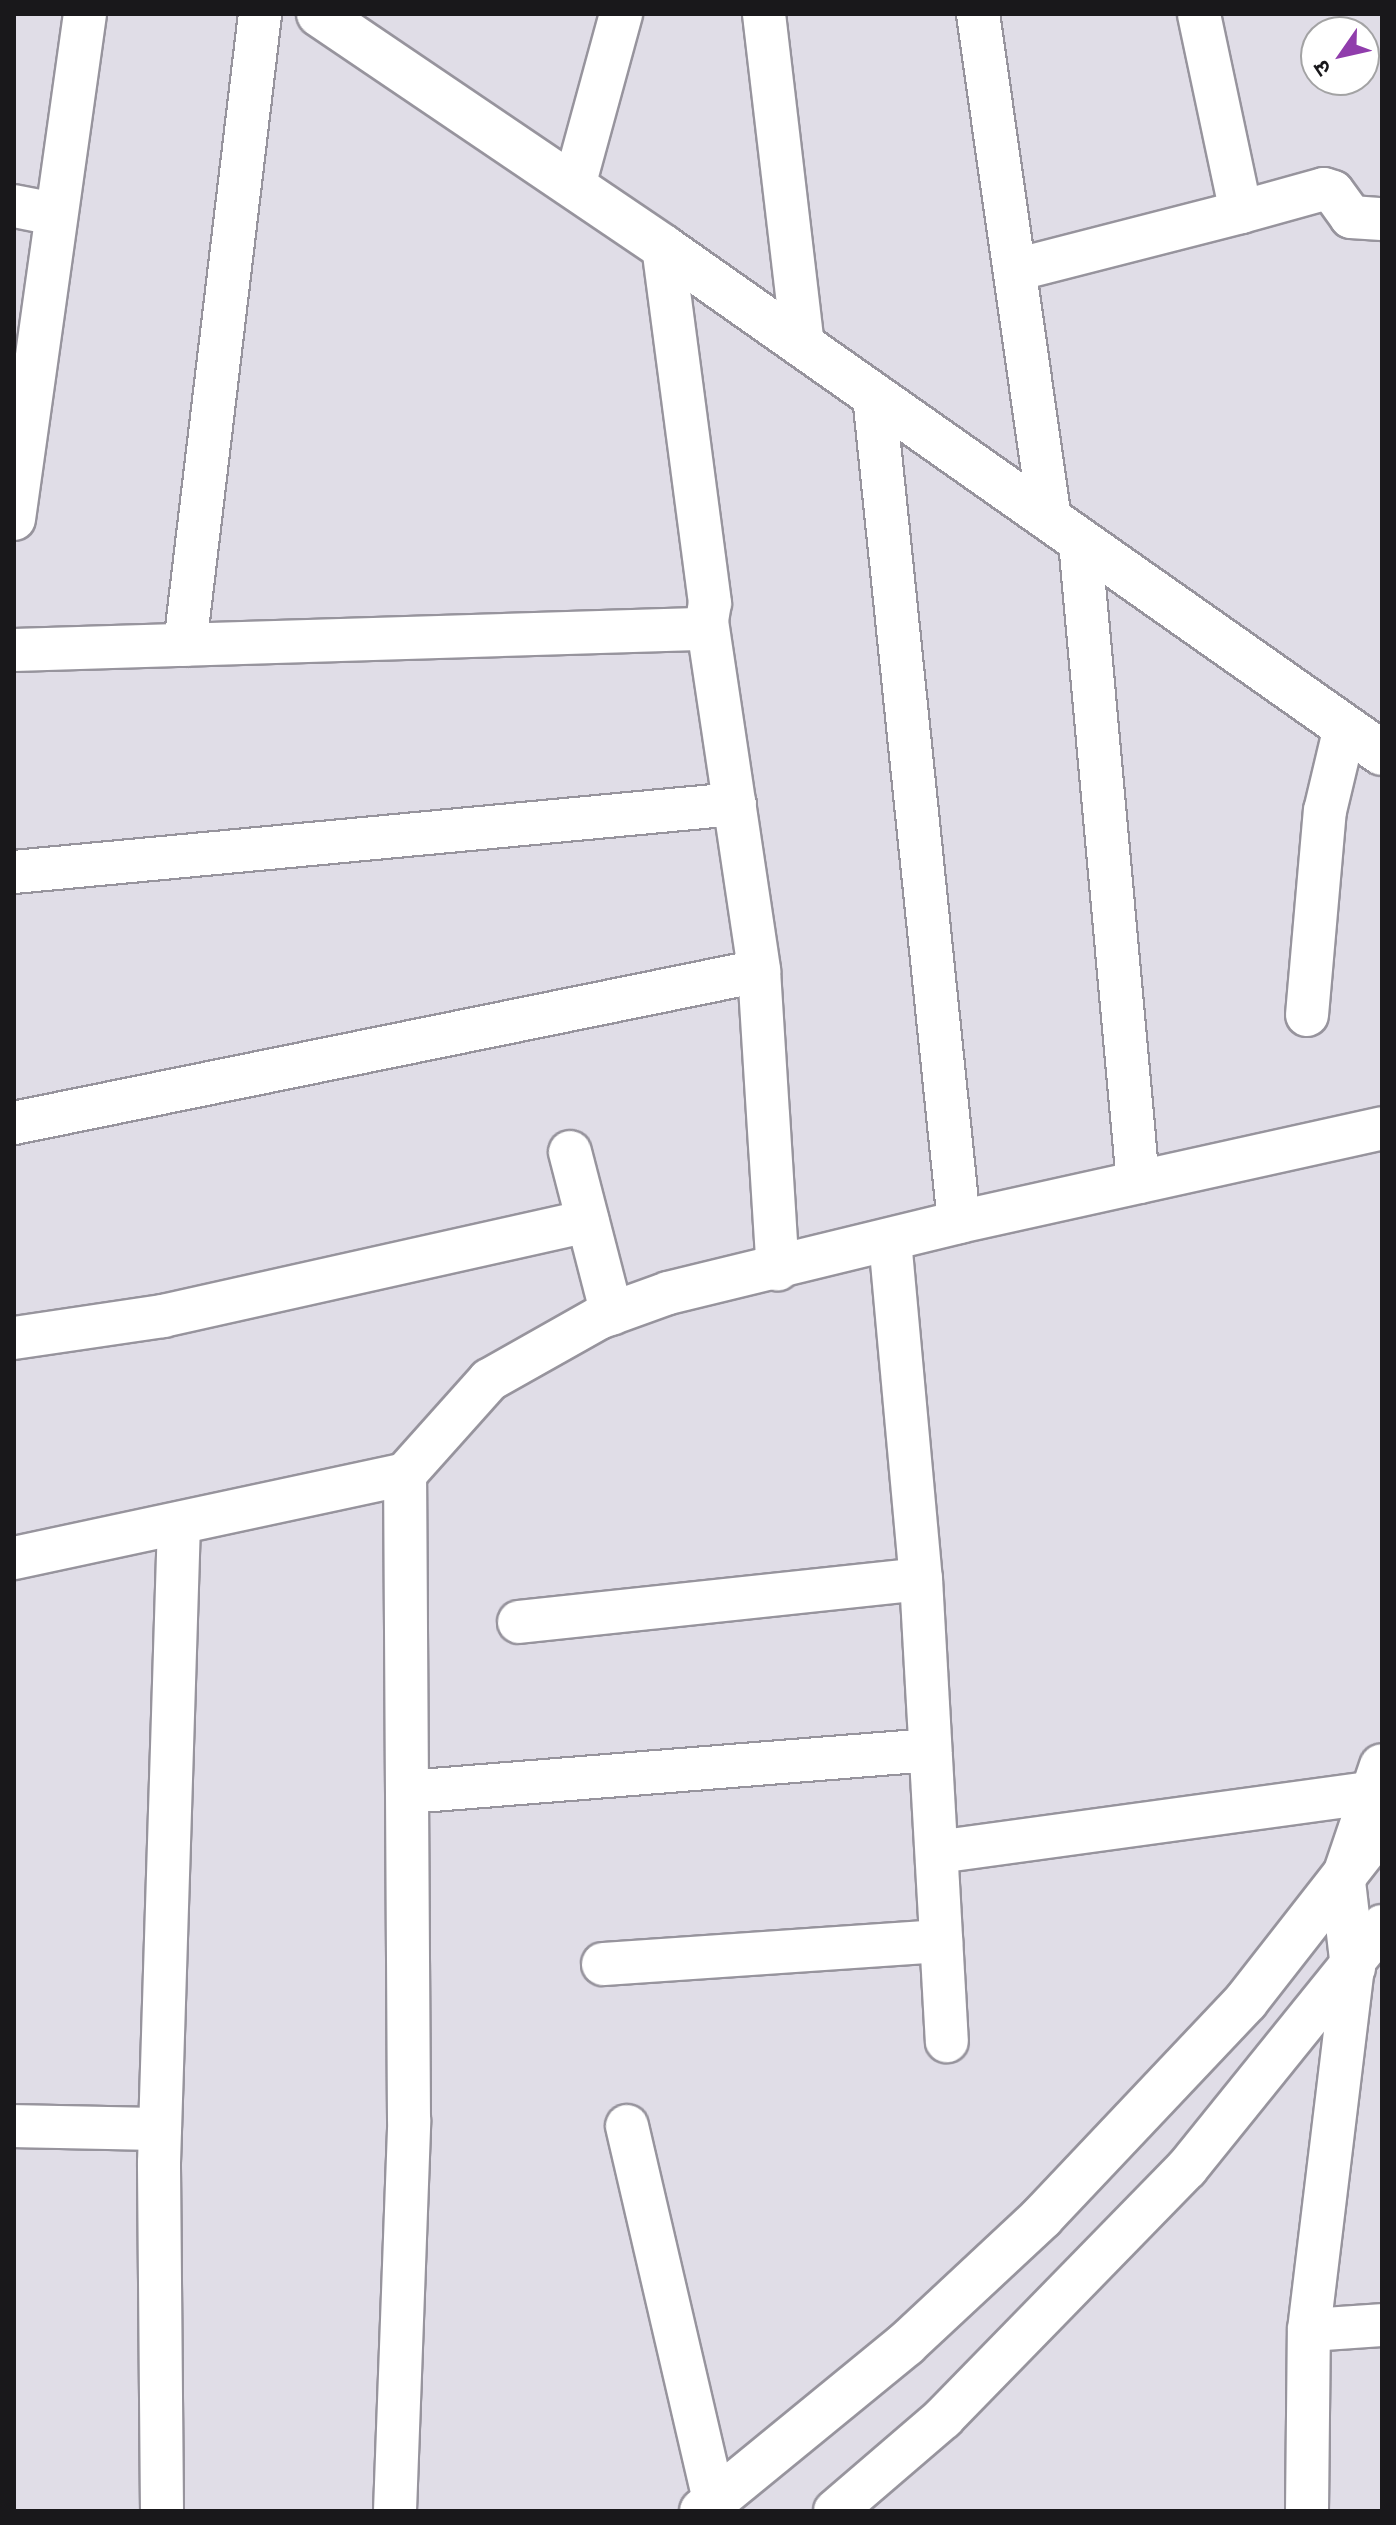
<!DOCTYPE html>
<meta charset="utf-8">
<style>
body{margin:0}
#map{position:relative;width:1396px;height:2525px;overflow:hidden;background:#e0dde7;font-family:Ubuntu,"Noto Sans Devanagari",sans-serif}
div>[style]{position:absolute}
.roads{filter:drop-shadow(2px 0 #97949d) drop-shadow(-2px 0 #97949d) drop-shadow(0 2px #97949d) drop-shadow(0 -2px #97949d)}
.street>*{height:42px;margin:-21px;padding:0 21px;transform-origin:21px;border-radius:21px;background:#fff}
.secondary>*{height:44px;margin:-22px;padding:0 22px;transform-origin:22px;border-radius:22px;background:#fff}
span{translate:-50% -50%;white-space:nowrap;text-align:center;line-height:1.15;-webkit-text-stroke:6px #fff;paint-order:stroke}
.frame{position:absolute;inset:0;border:16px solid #19181b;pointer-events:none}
.north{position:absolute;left:1300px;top:16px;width:80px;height:80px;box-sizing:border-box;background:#fff;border:2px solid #a3a3a4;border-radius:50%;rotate:236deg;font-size:22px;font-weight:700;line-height:32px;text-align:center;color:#19181b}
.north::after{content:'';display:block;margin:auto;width:28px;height:36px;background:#903dac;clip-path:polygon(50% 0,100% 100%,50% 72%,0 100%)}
</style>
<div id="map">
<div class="roads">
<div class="street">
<div style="left:764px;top:14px;width:333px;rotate:83.3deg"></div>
<div style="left:978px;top:14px;width:511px;rotate:81.9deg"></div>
<div style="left:574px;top:186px;width:178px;rotate:-74.7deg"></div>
<div style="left:14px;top:206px;width:42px;rotate:11deg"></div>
<div style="left:1241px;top:212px;width:86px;rotate:-15.5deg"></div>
<div style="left:1324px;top:189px;width:9px;rotate:18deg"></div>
<div style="left:1333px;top:192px;width:31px;rotate:54deg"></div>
<div style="left:1351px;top:217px;width:31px;rotate:4deg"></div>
<div style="left:1015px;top:270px;width:233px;rotate:-14.4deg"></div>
<div style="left:1241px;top:212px;width:202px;rotate:-102deg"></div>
<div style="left:874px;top:395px;width:831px;rotate:84.13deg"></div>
<div style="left:14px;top:519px;width:510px;rotate:-82deg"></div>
<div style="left:1080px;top:541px;width:644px;rotate:84.83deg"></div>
<div style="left:707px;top:621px;width:354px;rotate:81.5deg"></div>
<div style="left:185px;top:645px;width:635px;rotate:-83.22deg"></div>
<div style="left:14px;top:650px;width:684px;rotate:-1.76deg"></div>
<div style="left:698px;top:629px;width:12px;rotate:-42deg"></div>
<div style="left:707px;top:621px;width:18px;rotate:-81deg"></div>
<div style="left:710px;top:603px;width:359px;rotate:-97.5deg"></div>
<div style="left:14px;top:872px;width:724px;rotate:-5.39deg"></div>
<div style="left:1307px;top:1015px;width:205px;rotate:-85deg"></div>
<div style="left:1325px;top:811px;width:86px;rotate:-76.6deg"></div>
<div style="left:14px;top:1123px;width:760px;rotate:-11.53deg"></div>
<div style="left:759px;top:971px;width:299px;rotate:86.4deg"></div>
<div style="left:570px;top:1152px;width:167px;rotate:75.5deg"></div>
<div style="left:890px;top:1240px;width:340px;rotate:84.8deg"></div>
<div style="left:921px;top:1579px;width:463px;rotate:86.8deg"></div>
<div style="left:14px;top:1338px;width:151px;rotate:-8.4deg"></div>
<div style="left:163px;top:1316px;width:435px;rotate:-12.6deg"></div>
<div style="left:14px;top:1558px;width:400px;rotate:-12.1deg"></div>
<div style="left:405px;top:1474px;width:126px;rotate:-48.2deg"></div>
<div style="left:489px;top:1380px;width:126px;rotate:-29.4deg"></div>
<div style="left:599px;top:1318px;width:73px;rotate:-19.9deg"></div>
<div style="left:668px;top:1293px;width:300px;rotate:-13.7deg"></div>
<div style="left:959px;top:1222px;width:433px;rotate:-12.5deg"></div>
<div style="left:519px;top:1622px;width:404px;rotate:-6.1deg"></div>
<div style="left:408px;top:1792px;width:524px;rotate:-4.6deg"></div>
<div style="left:937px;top:1852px;width:440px;rotate:-7.8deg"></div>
<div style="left:603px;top:1964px;width:339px;rotate:-3.9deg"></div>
<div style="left:14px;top:2126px;width:146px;rotate:1.2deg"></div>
<div style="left:627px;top:2126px;width:385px;rotate:76.9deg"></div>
<div style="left:1309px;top:2330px;width:73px;rotate:-3.9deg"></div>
<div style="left:162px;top:2511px;width:348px;rotate:-90.5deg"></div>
<div style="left:159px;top:2163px;width:640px;rotate:-88.21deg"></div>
<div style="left:395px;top:2511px;width:391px;rotate:-87.9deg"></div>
<div style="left:409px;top:2120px;width:646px;rotate:-90.35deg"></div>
<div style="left:835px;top:2511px;width:143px;rotate:-40.7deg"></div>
<div style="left:943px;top:2418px;width:349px;rotate:-45.7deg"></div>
<div style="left:1187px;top:2168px;width:311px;rotate:-51.1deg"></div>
<div style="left:1307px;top:2511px;width:181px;rotate:-89.4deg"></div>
<div style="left:1309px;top:2330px;width:365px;rotate:-83.1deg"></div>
</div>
<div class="secondary">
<div style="left:319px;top:14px;width:415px;rotate:34.1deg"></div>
<div style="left:663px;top:247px;width:879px;rotate:35.14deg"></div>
<div style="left:1353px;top:1968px;width:88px;rotate:-96.6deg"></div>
<div style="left:1343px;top:1881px;width:121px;rotate:-71.3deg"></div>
<div style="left:702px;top:2511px;width:264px;rotate:-39.3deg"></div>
<div style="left:906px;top:2344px;width:186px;rotate:-43deg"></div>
<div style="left:1042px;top:2217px;width:297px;rotate:-46.6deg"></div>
<div style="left:1246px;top:2001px;width:221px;rotate:-52deg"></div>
</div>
</div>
<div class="frame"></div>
<div class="north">उ</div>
</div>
